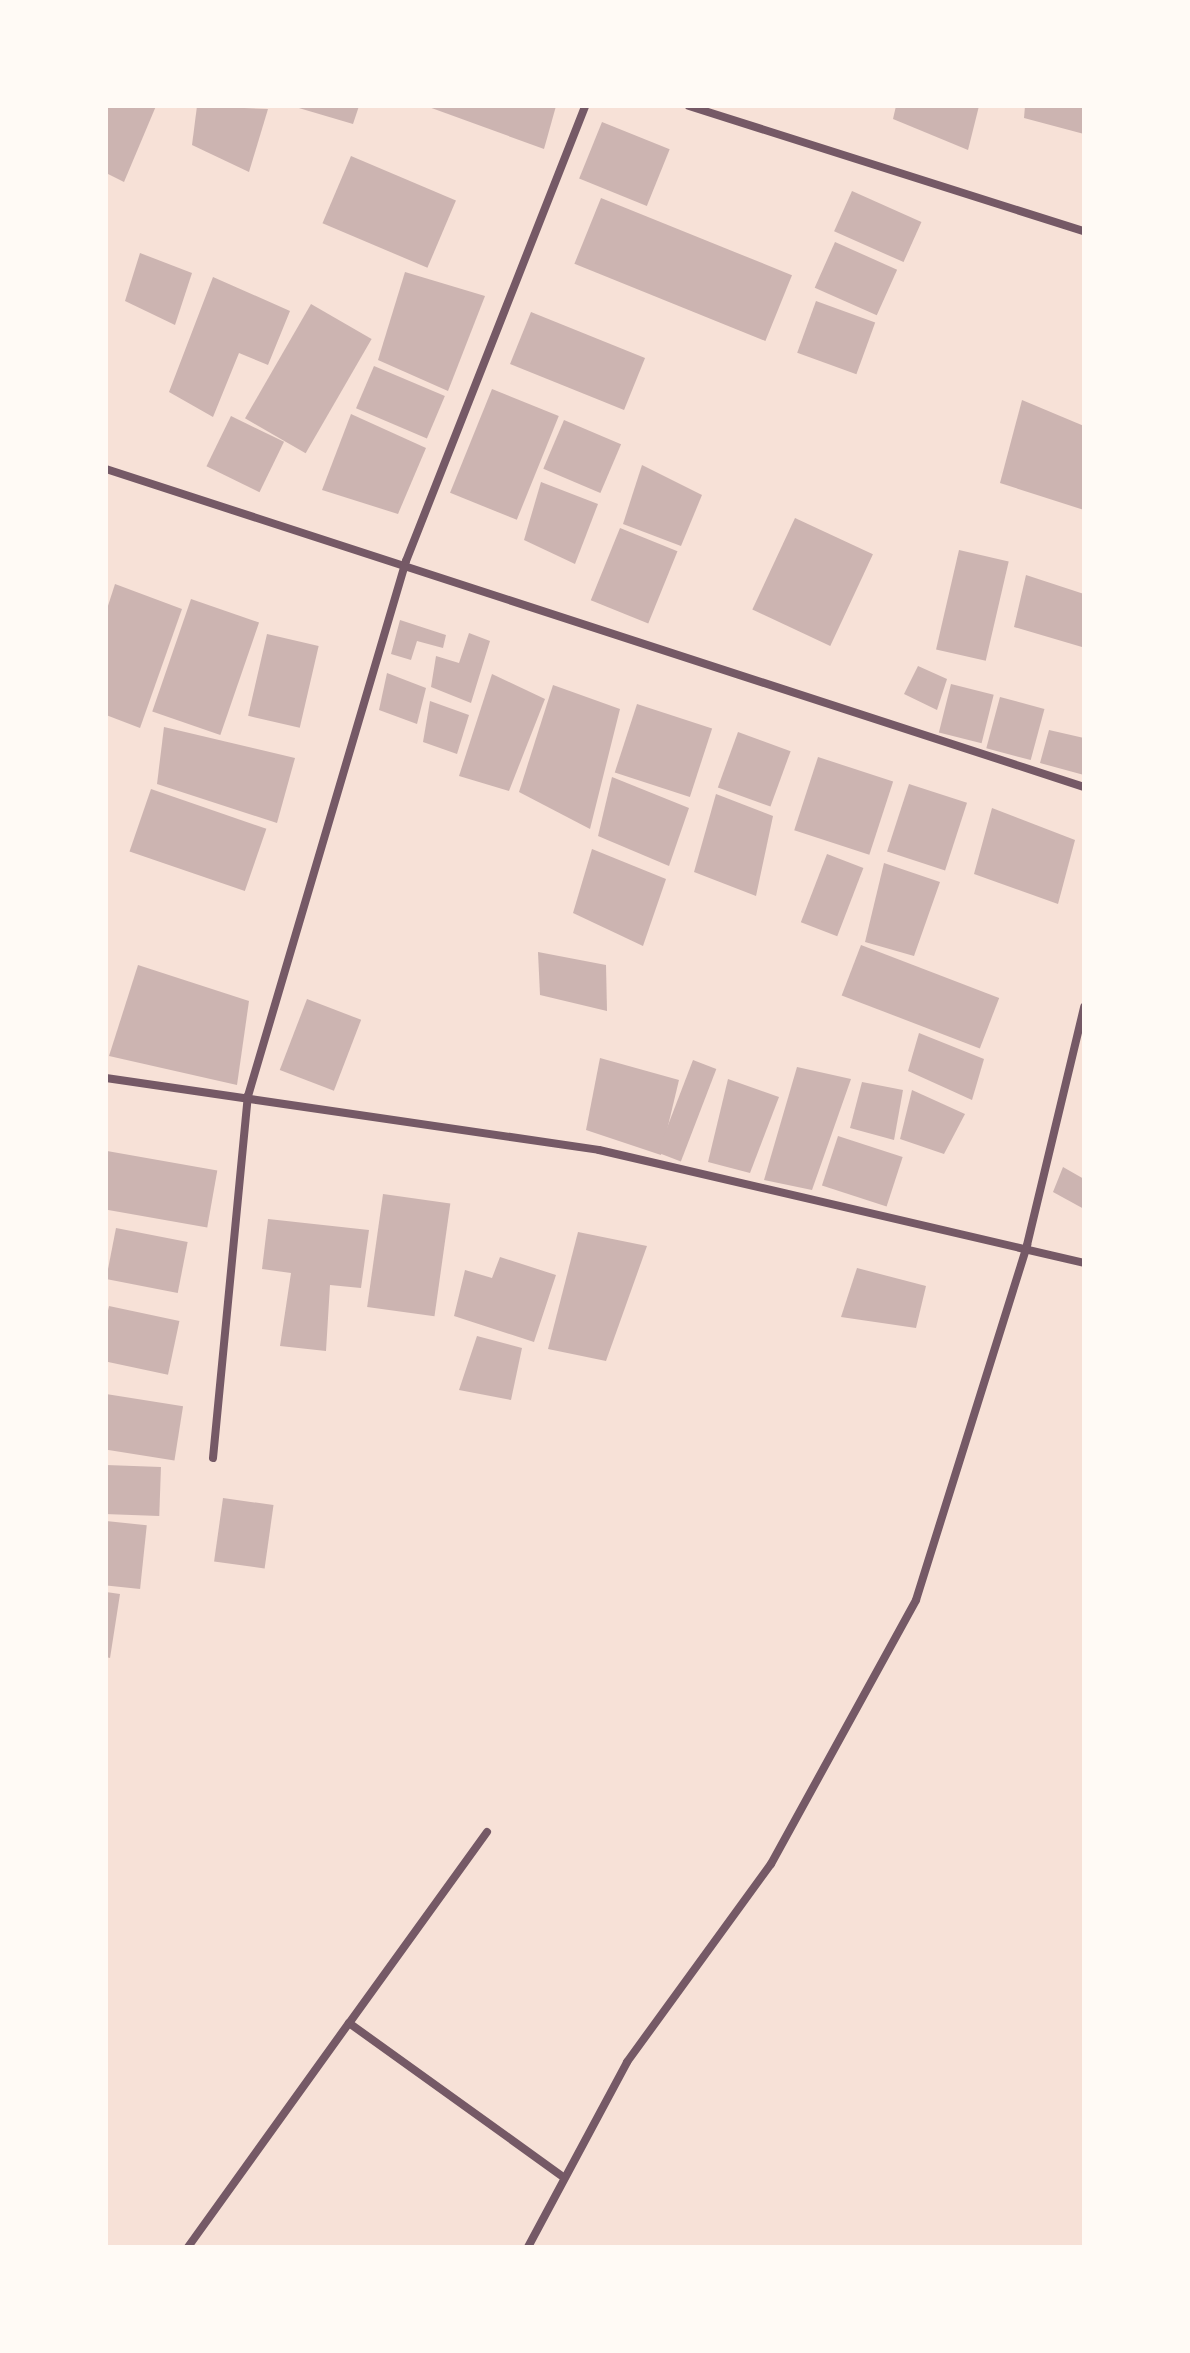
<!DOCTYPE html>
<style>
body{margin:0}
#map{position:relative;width:1190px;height:2353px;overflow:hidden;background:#f7e1d7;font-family:Karla,sans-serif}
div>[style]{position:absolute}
.building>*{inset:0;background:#ccb4b1;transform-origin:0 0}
.minor>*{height:8px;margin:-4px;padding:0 4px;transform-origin:4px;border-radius:4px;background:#755966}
span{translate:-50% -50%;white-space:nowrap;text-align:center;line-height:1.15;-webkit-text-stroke:8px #fffaf5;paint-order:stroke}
.frame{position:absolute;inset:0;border:108px solid #fffaf5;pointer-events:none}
</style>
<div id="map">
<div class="building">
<div style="clip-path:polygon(106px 106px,156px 106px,124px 182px,106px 173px)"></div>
<div style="clip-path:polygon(197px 106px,268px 109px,249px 172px,192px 145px)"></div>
<div style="clip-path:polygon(292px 106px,359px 106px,353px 124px)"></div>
<div style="clip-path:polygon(426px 106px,556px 106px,544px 149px)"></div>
<div style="clip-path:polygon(896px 106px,979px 106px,968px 150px,893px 119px)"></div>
<div style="clip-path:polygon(1025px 106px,1084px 106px,1084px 134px,1024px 118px)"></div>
<div style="left:602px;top:122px;width:73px;height:61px;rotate:22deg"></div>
<div style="left:351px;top:156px;width:114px;height:73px;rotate:23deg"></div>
<div style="left:852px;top:191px;width:76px;height:44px;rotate:24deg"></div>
<div style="left:601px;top:198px;width:206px;height:71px;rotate:22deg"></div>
<div style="left:835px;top:242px;width:68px;height:50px;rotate:24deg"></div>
<div style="clip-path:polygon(140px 253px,192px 273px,175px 325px,125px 301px)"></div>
<div style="clip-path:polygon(405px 272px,485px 296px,448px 391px,378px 360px)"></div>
<div style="clip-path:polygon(213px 277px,290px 311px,268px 365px,239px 353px,213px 417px,169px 392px)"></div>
<div style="left:816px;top:301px;width:63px;height:55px;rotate:20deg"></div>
<div style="left:311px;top:304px;width:70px;height:132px;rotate:30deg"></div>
<div style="left:531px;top:312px;width:123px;height:56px;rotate:22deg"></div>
<div style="left:374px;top:366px;width:77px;height:46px;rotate:23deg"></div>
<div style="left:492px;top:389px;width:72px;height:112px;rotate:22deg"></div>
<div style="clip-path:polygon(1022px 400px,1084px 426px,1084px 510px,1000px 483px)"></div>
<div style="clip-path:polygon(351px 414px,426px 448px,398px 514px,322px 490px)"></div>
<div style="left:231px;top:416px;width:59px;height:56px;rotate:26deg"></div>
<div style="left:564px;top:420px;width:62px;height:53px;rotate:23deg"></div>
<div style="clip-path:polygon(642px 465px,702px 495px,681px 546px,623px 524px)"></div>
<div style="clip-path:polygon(541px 482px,598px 504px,575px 564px,524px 540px)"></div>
<div style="left:795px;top:518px;width:86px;height:101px;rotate:25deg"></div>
<div style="left:620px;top:528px;width:62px;height:78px;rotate:22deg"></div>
<div style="left:959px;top:550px;width:51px;height:102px;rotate:13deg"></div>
<div style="clip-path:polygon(1026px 575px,1084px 594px,1082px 647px,1014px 627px)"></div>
<div style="clip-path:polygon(115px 584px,182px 609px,140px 728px,106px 715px,106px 612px)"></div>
<div style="left:191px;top:599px;width:72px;height:119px;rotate:19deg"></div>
<div style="clip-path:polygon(400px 620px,446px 635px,443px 648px,417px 641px,411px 660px,391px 654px)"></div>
<div style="clip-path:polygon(469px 633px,490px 641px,471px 703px,431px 687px,436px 656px,459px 663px)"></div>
<div style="left:267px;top:634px;width:53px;height:84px;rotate:13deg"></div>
<div style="clip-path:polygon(918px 666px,947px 679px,937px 710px,904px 694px)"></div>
<div style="clip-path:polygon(387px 673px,426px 688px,417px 724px,379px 710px)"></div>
<div style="clip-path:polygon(492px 674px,545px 699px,509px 791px,459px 776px)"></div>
<div style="left:951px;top:684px;width:44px;height:50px;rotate:14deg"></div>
<div style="clip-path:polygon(553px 685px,620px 709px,590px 829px,519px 792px)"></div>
<div style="left:1000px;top:697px;width:46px;height:53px;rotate:15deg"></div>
<div style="clip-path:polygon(430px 701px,469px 715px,457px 754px,423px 742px)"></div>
<div style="left:637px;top:704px;width:79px;height:72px;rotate:18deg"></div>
<div style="clip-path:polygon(164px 727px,295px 758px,277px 823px,157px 784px)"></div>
<div style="clip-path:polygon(1049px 730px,1084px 738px,1084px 775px,1040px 763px)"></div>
<div style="left:738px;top:732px;width:56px;height:59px;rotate:20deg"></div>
<div style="left:818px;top:757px;width:79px;height:77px;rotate:18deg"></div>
<div style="clip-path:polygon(612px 777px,689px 808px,669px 866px,598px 836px)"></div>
<div style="left:909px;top:784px;width:61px;height:71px;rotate:18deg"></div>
<div style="left:151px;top:789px;width:122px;height:66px;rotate:19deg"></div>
<div style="clip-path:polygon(716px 794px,773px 816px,756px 896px,694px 872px)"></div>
<div style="clip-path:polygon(992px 808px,1075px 840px,1058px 904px,974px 874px)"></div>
<div style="clip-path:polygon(592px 849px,666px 879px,643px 946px,573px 913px)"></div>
<div style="left:827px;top:854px;width:39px;height:73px;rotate:21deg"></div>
<div style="clip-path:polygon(884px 863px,940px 882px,914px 956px,865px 942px)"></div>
<div style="left:861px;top:945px;width:148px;height:54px;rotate:21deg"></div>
<div style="clip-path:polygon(538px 952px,606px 965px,607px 1011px,540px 995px)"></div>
<div style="clip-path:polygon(138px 965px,249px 1001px,237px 1085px,109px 1056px)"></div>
<div style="left:307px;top:999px;width:58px;height:76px;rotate:21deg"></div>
<div style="clip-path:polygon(919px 1033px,984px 1059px,972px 1100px,908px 1071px)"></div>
<div style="clip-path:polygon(600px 1058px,679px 1080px,661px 1155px,586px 1130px)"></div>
<div style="left:693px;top:1060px;width:25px;height:99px;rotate:21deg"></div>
<div style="clip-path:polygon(797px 1067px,851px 1079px,812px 1190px,764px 1180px)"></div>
<div style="clip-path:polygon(728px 1079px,779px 1097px,750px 1173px,708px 1162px)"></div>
<div style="clip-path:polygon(862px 1082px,903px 1090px,894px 1140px,850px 1128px)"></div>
<div style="clip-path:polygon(912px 1090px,965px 1114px,944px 1154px,900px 1139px)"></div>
<div style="left:838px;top:1136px;width:68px;height:52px;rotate:18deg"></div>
<div style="left:107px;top:1151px;width:112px;height:58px;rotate:10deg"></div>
<div style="clip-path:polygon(1063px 1167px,1084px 1179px,1084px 1209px,1053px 1192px)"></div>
<div style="left:383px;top:1194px;width:68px;height:114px;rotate:8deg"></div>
<div style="clip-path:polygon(268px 1219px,369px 1230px,361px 1288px,330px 1285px,326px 1351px,280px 1346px,291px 1273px,262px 1269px)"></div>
<div style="left:116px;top:1228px;width:73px;height:52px;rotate:11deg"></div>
<div style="clip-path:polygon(578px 1232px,647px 1246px,606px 1361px,548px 1349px)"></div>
<div style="clip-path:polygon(500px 1257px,556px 1275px,534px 1342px,454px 1316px,465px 1270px,492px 1278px)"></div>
<div style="clip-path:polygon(857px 1268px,926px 1286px,916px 1328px,841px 1317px)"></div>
<div style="left:109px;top:1306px;width:72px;height:55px;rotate:12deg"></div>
<div style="clip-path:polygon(477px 1336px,522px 1348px,511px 1400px,459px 1390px)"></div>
<div style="left:106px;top:1394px;width:78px;height:55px;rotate:9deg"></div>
<div style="left:106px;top:1465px;width:55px;height:49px;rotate:2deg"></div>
<div style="left:223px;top:1498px;width:51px;height:64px;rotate:8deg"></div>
<div style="left:106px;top:1521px;width:41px;height:64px;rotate:6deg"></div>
<div style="clip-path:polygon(106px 1592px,120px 1594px,110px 1658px,106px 1657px)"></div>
</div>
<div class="minor">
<div style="left:689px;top:106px;width:414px;rotate:17.6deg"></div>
<div style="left:106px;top:469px;width:1028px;rotate:18.01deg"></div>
<div style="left:106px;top:1078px;width:498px;rotate:8.3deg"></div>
<div style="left:599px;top:1150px;width:498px;rotate:13.1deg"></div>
<div style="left:213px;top:1458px;width:364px;rotate:-84.5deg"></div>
<div style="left:248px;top:1096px;width:558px;rotate:-73.55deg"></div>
<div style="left:406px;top:561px;width:489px;rotate:-68.5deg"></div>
<div style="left:487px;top:1832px;width:236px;rotate:125.8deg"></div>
<div style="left:349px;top:2023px;width:262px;rotate:35.7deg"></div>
<div style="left:188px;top:2247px;width:276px;rotate:-54.3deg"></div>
<div style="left:528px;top:2247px;width:210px;rotate:-61.8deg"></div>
<div style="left:627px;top:2062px;width:245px;rotate:-54deg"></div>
<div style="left:771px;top:1864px;width:301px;rotate:-61.2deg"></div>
<div style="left:916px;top:1600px;width:372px;rotate:-72.6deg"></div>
<div style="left:1027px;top:1245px;width:245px;rotate:-76.5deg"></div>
</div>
<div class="frame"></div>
</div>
